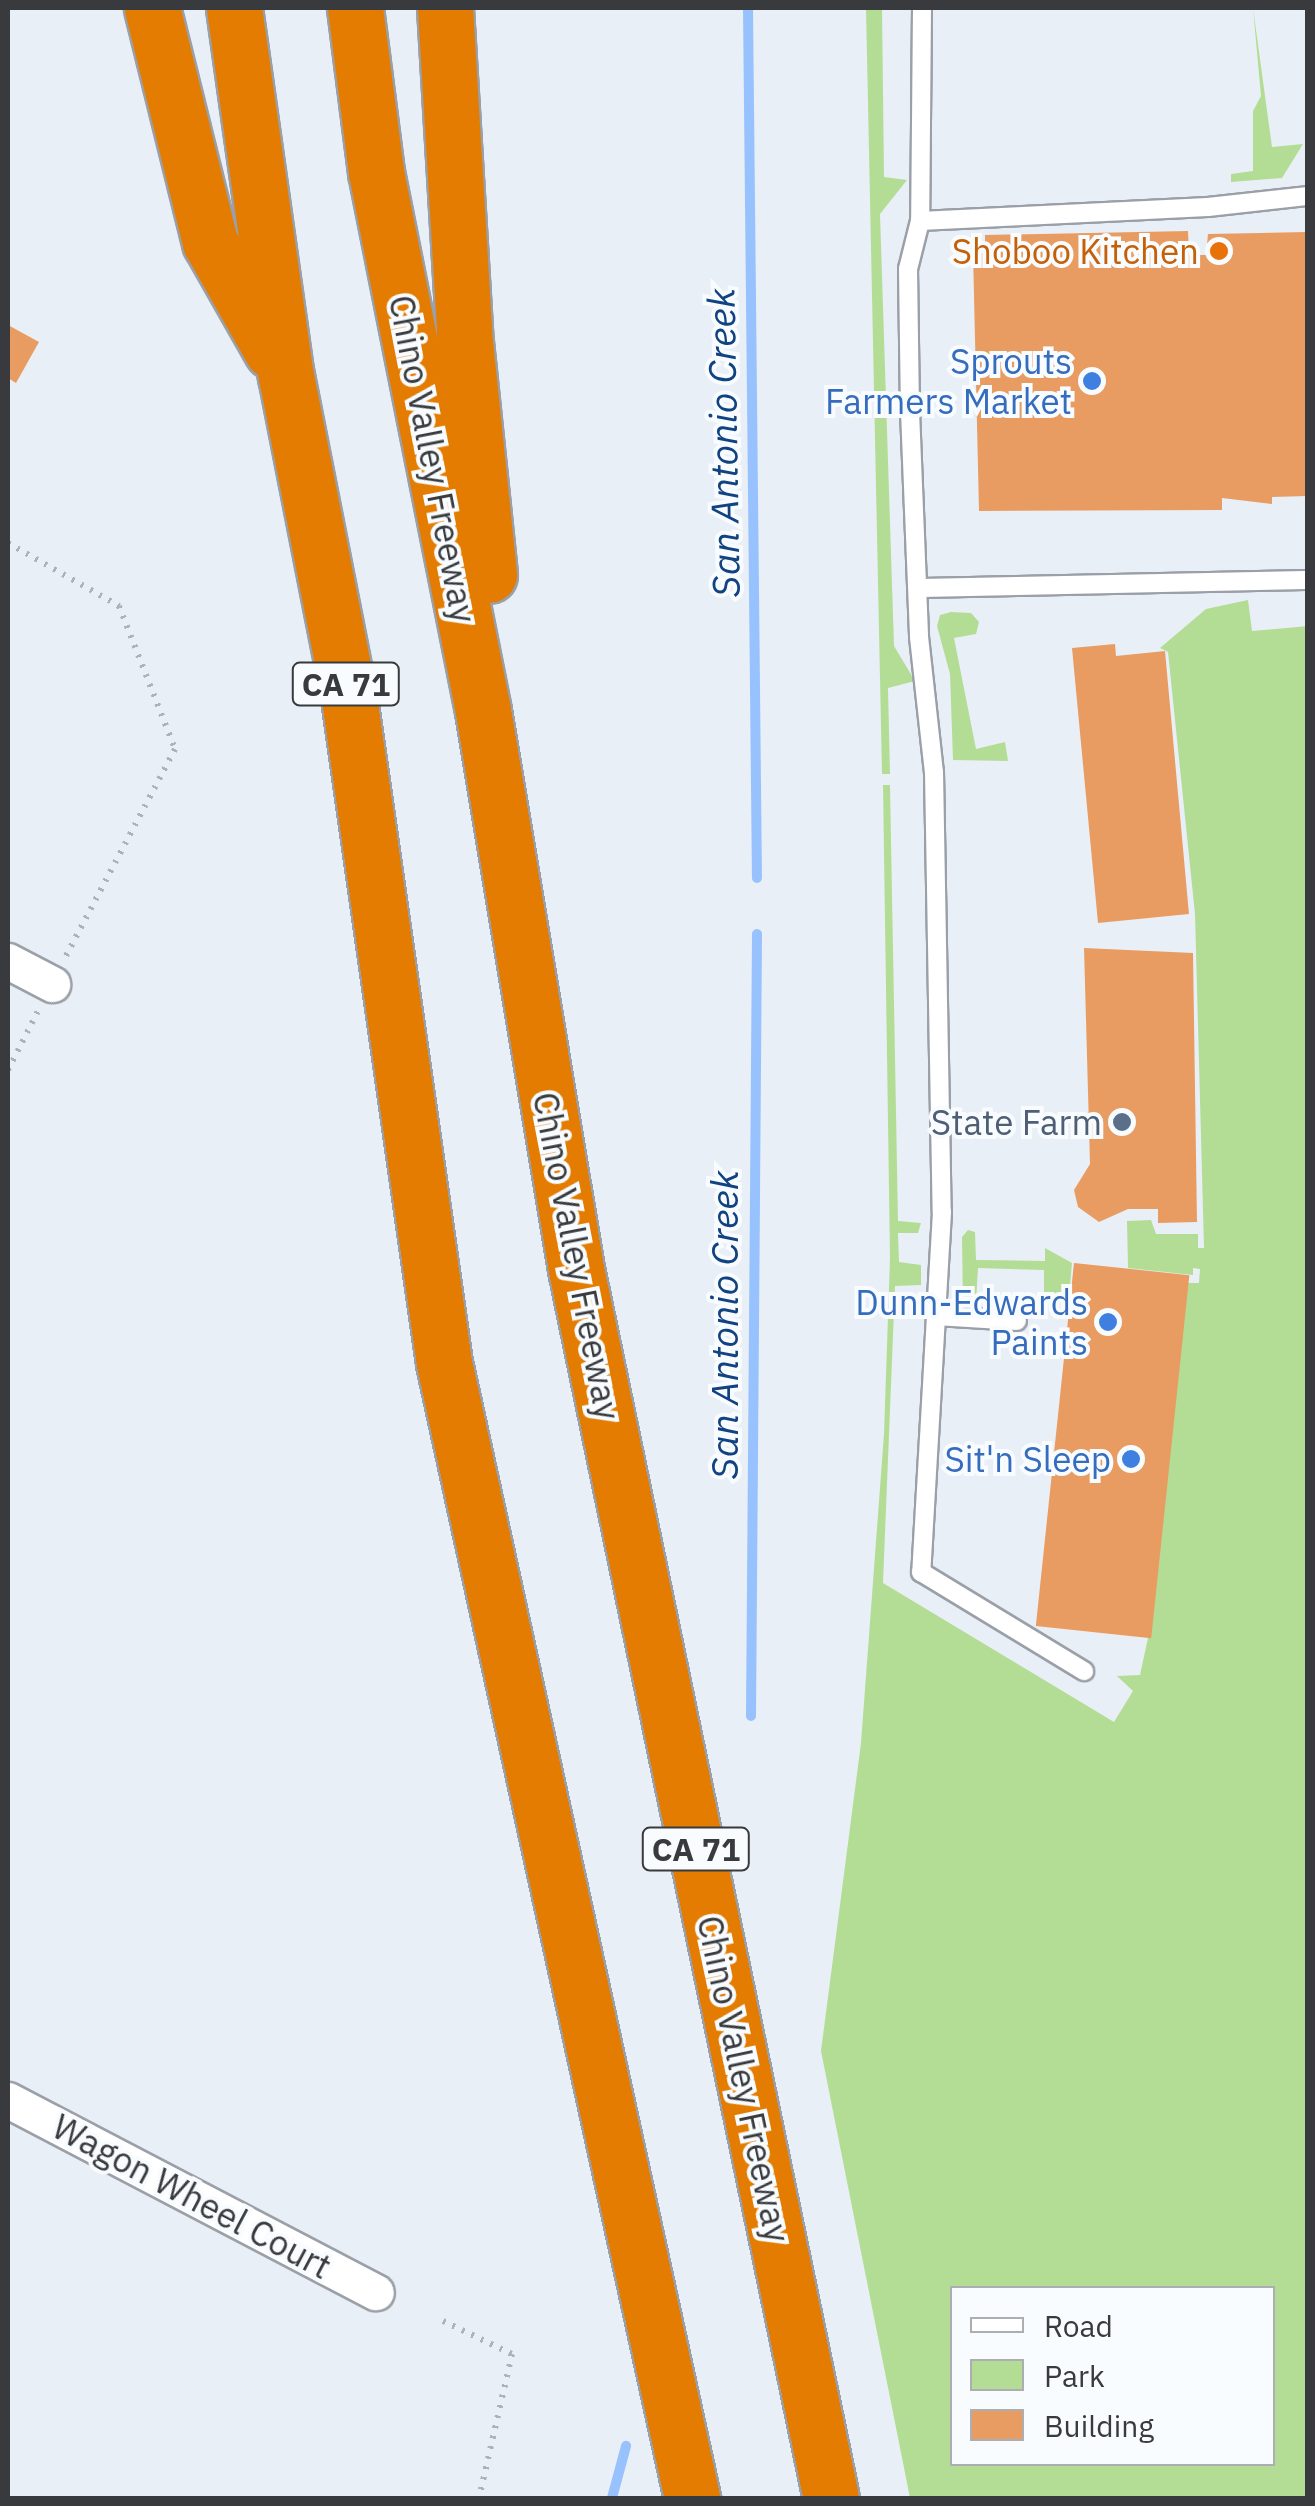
<!DOCTYPE html>
<style>
body{margin:0}
#map{position:relative;width:1315px;height:2506px;overflow:hidden;background:#e9eff7;font-family:"IBM Plex Sans",sans-serif}
div>[style]{position:absolute}
.green>*{inset:0;background:#b3dd94}
.stream>*{height:10px;margin:-5px;padding:0 5px;transform-origin:5px;border-radius:5px;background:#98c2fd}
.building>*{inset:0;background:#e99c61;transform-origin:0 0}
.path>*{height:6px;margin-top:-3px;transform-origin:0;background:repeating-linear-gradient(90deg,#adb1b8 0 2.5px,transparent 0 10.5px)}
.roads{filter:drop-shadow(2px 0 #9ba0a8) drop-shadow(-2px 0 #9ba0a8) drop-shadow(0 2px #9ba0a8) drop-shadow(0 -2px #9ba0a8)}
.service>*{height:18px;margin:-9px;padding:0 9px;transform-origin:9px;border-radius:9px;background:#fff}
.minor>*{height:35px;margin:-17.5px;padding:0 17.5px;transform-origin:17.5px;border-radius:17.5px;background:#fff}
.motorway>*{height:55px;margin:-27.5px;padding:0 27.5px;transform-origin:27.5px;border-radius:27.5px;background:#e37c00}
.dots>*{width:28px;height:28px;translate:-50% -50%;box-sizing:border-box;border:5px solid #f9fcff;border-radius:50%}
span{translate:-50% -50%;white-space:nowrap;text-align:center;line-height:1.15;-webkit-text-stroke:8px #f9fcff;paint-order:stroke}
.shield-label span{padding:2px 8px;background:#f9fcff;border:2px solid;border-radius:8px;-webkit-text-stroke-width:0}
.shield-label{font-size:32px;color:#383a3d;font-weight:700}
.food-label{font-size:35px;color:#c56008}
.right{translate:-100% -50%;text-align:right}
.shop-label{font-size:35px;color:#366cbe}
.street-label{font-size:35px;color:#383a3d}
.service-label{font-size:35px;color:#4e5e75}
.water-label{font-size:38px;color:#114281;font-style:italic}
.frame{position:absolute;inset:0;border:10px solid #383a3d;pointer-events:none}
.legend{position:absolute;left:950px;top:2286px;width:325px;height:180px;box-sizing:border-box;background:#f9fcff;border:2px solid #acaeb1;margin:0;padding:12px 18px;list-style:none;font-size:30px;color:#383a3d}
.legend li{display:flex;align-items:center;gap:20px;height:50px}
.legend b{width:50px;border:2px solid #acaeb1}
</style>
<div id="map">
<div class="green">
<div style="clip-path:polygon(866px 8px,882px 8px,884px 177px,907px 180px,880px 214px,894px 646px,915px 681px,888px 688px,890px 774px,882px 774px)"></div>
<div style="clip-path:polygon(1253px 8px,1272px 147px,1303px 144px,1282px 178px,1231px 182px,1231px 174px,1253px 171px,1253px 111px,1261px 96px)"></div>
<div style="clip-path:polygon(evenodd,1248px 600px,1252px 631px,1308px 626px,1307px 2498px,910px 2498px,821px 2051px,861px 1743px,884px 1434px,890px 1258px,883px 785px,890px 785px,898px 1221px,921px 1223px,918px 1233px,898px 1233px,899px 1262px,921px 1265px,921px 1285px,895px 1286px,883px 1583px,1114px 1722px,1133px 1691px,1117px 1676px,1140px 1675px,1148px 1638px,1188px 1283px,1199px 1283px,1200px 1269px,1193px 1268px,1193px 1275px,1128px 1268px,1127px 1221px,1151px 1220px,1156px 1234px,1198px 1234px,1198px 1248px,1204px 1248px,1195px 914px,1168px 652px,1160px 648px,1206px 609px,1248px 600px,952px 2288px,1272px 2288px,1272px 2464px,952px 2464px,952px 2288px)"></div>
<div style="clip-path:polygon(951px 612px,971px 613px,979px 622px,976px 634px,954px 638px,976px 749px,1005px 742px,1008px 761px,953px 760px,950px 674px,937px 626px,940px 615px)"></div>
<div style="clip-path:polygon(968px 1230px,975px 1232px,976px 1260px,1045px 1261px,1045px 1248px,1072px 1263px,1069px 1297px,1061px 1302px,1044px 1298px,1044px 1270px,978px 1268px,976px 1302px,963px 1304px,962px 1237px)"></div>
</div>
<div class="stream">
<div style="left:748px;top:8px;width:870px;rotate:89.41deg"></div>
<div style="left:751px;top:1716px;width:782px;rotate:-89.56deg"></div>
<div style="left:612px;top:2498px;width:54px;rotate:-74.9deg"></div>
</div>
<div class="building">
<div style="clip-path:polygon(1188px 231px,1189px 255px,1206px 255px,1208px 234px,1307px 232px,1308px 496px,1272px 497px,1272px 504px,1222px 498px,1222px 510px,979px 511px,973px 253px,985px 253px,985px 235px)"></div>
<div style="clip-path:polygon(8px 325px,39px 342px,16px 383px,8px 378px)"></div>
<div style="clip-path:polygon(1115px 644px,1116px 656px,1165px 651px,1189px 914px,1098px 923px,1072px 648px)"></div>
<div style="clip-path:polygon(1084px 948px,1193px 953px,1197px 1222px,1158px 1223px,1158px 1209px,1128px 1209px,1099px 1222px,1078px 1207px,1074px 1190px,1090px 1164px)"></div>
<div style="left:1074px;top:1263px;width:116px;height:365px;rotate:6deg"></div>
</div>
<div class="path">
<div style="left:8px;top:543px;width:128px;rotate:29.6deg"></div>
<div style="left:119px;top:606px;width:154px;rotate:68.6deg"></div>
<div style="left:175px;top:749px;width:236px;rotate:117.8deg"></div>
<div style="left:8px;top:1070px;width:68px;rotate:-63.1deg"></div>
<div style="left:443px;top:2321px;width:76px;rotate:25.6deg"></div>
<div style="left:512px;top:2354px;width:148px;rotate:102.9deg"></div>
</div>
<div class="roads">
<div class="service">
<div style="left:922px;top:8px;width:213px;rotate:90.5deg"></div>
<div style="left:920px;top:221px;width:49px;rotate:104deg"></div>
<div style="left:908px;top:269px;width:142px;rotate:89.2deg"></div>
<div style="left:910px;top:411px;width:226px;rotate:87.7deg"></div>
<div style="left:919px;top:637px;width:136px;rotate:83.7deg"></div>
<div style="left:934px;top:772px;width:440px;rotate:89deg"></div>
<div style="left:942px;top:1212px;width:361px;rotate:93.3deg"></div>
<div style="left:921px;top:1572px;width:191px;rotate:31.3deg"></div>
<div style="left:920px;top:221px;width:288px;rotate:-2.8deg"></div>
<div style="left:1208px;top:207px;width:101px;rotate:-6.3deg"></div>
<div style="left:918px;top:588px;width:390px;rotate:-1.2deg"></div>
<div style="left:937px;top:1316px;width:80px;rotate:3.6deg"></div>
</div>
<div class="minor">
<div style="left:8px;top:961px;width:50px;rotate:27.6deg"></div>
<div style="left:8px;top:2100px;width:415px;rotate:27.6deg"></div>
</div>
<div class="motorway">
<div style="left:152px;top:8px;width:241px;rotate:76.1deg"></div>
<div style="left:210px;top:242px;width:125px;rotate:60.4deg"></div>
<div style="left:234px;top:8px;width:372px;rotate:82deg"></div>
<div style="left:286px;top:376px;width:328px;rotate:78.9deg"></div>
<div style="left:349px;top:698px;width:672px;rotate:81.87deg"></div>
<div style="left:444px;top:1363px;width:1162px;rotate:77.67deg"></div>
<div style="left:355px;top:8px;width:165px;rotate:82.7deg"></div>
<div style="left:376px;top:172px;width:550px;rotate:78.77deg"></div>
<div style="left:483px;top:711px;width:566px;rotate:80.54deg"></div>
<div style="left:576px;top:1269px;width:1255px;rotate:78.28deg"></div>
<div style="left:445px;top:8px;width:325px;rotate:86.6deg"></div>
<div style="left:464px;top:332px;width:244px;rotate:84.1deg"></div>
</div>
</div>
<div class="dots">
<div style="left:1219px;top:251px;background:#e8710a"></div>
<div style="left:1092px;top:381px;background:#3f7fe0"></div>
<div style="left:1122px;top:1122px;background:#5c6f8a"></div>
<div style="left:1108px;top:1322px;background:#3f7fe0"></div>
<div style="left:1131px;top:1459px;background:#3f7fe0"></div>
</div>
<div class="shield-label">
<span style="left:346px;top:684px">CA 71</span>
<span style="left:696px;top:1849px">CA 71</span>
</div>
<div class="food-label">
<span class="right" style="left:1199px;top:251px">Shoboo Kitchen</span>
</div>
<div class="shop-label">
<span class="right" style="left:1072px;top:381px">Sprouts<br>Farmers Market</span>
<span class="right" style="left:1088px;top:1322px">Dunn-Edwards<br>Paints</span>
<span class="right" style="left:1111px;top:1459px">Sit'n Sleep</span>
</div>
<div class="street-label">
<span style="left:433px;top:459px;rotate:79deg">Chino Valley Freeway</span>
<span style="left:577px;top:1256px;rotate:79deg">Chino Valley Freeway</span>
<span style="left:744px;top:2079px;rotate:78deg">Chino Valley Freeway</span>
<span style="left:192px;top:2196px;rotate:28deg">Wagon Wheel Court</span>
</div>
<div class="service-label">
<span class="right" style="left:1102px;top:1122px">State Farm</span>
</div>
<div class="water-label">
<span style="left:723px;top:443px;rotate:-91deg">San Antonio Creek</span>
<span style="left:724px;top:1325px;rotate:-90deg">San Antonio Creek</span>
</div>
<div class="frame"></div>
<ul class="legend">
<li><b style="height:12px;background:#fff"></b>Road</li>
<li><b style="height:28px;background:#b3dd94"></b>Park</li>
<li><b style="height:28px;background:#e99c61"></b>Building</li>
</ul>
</div>
